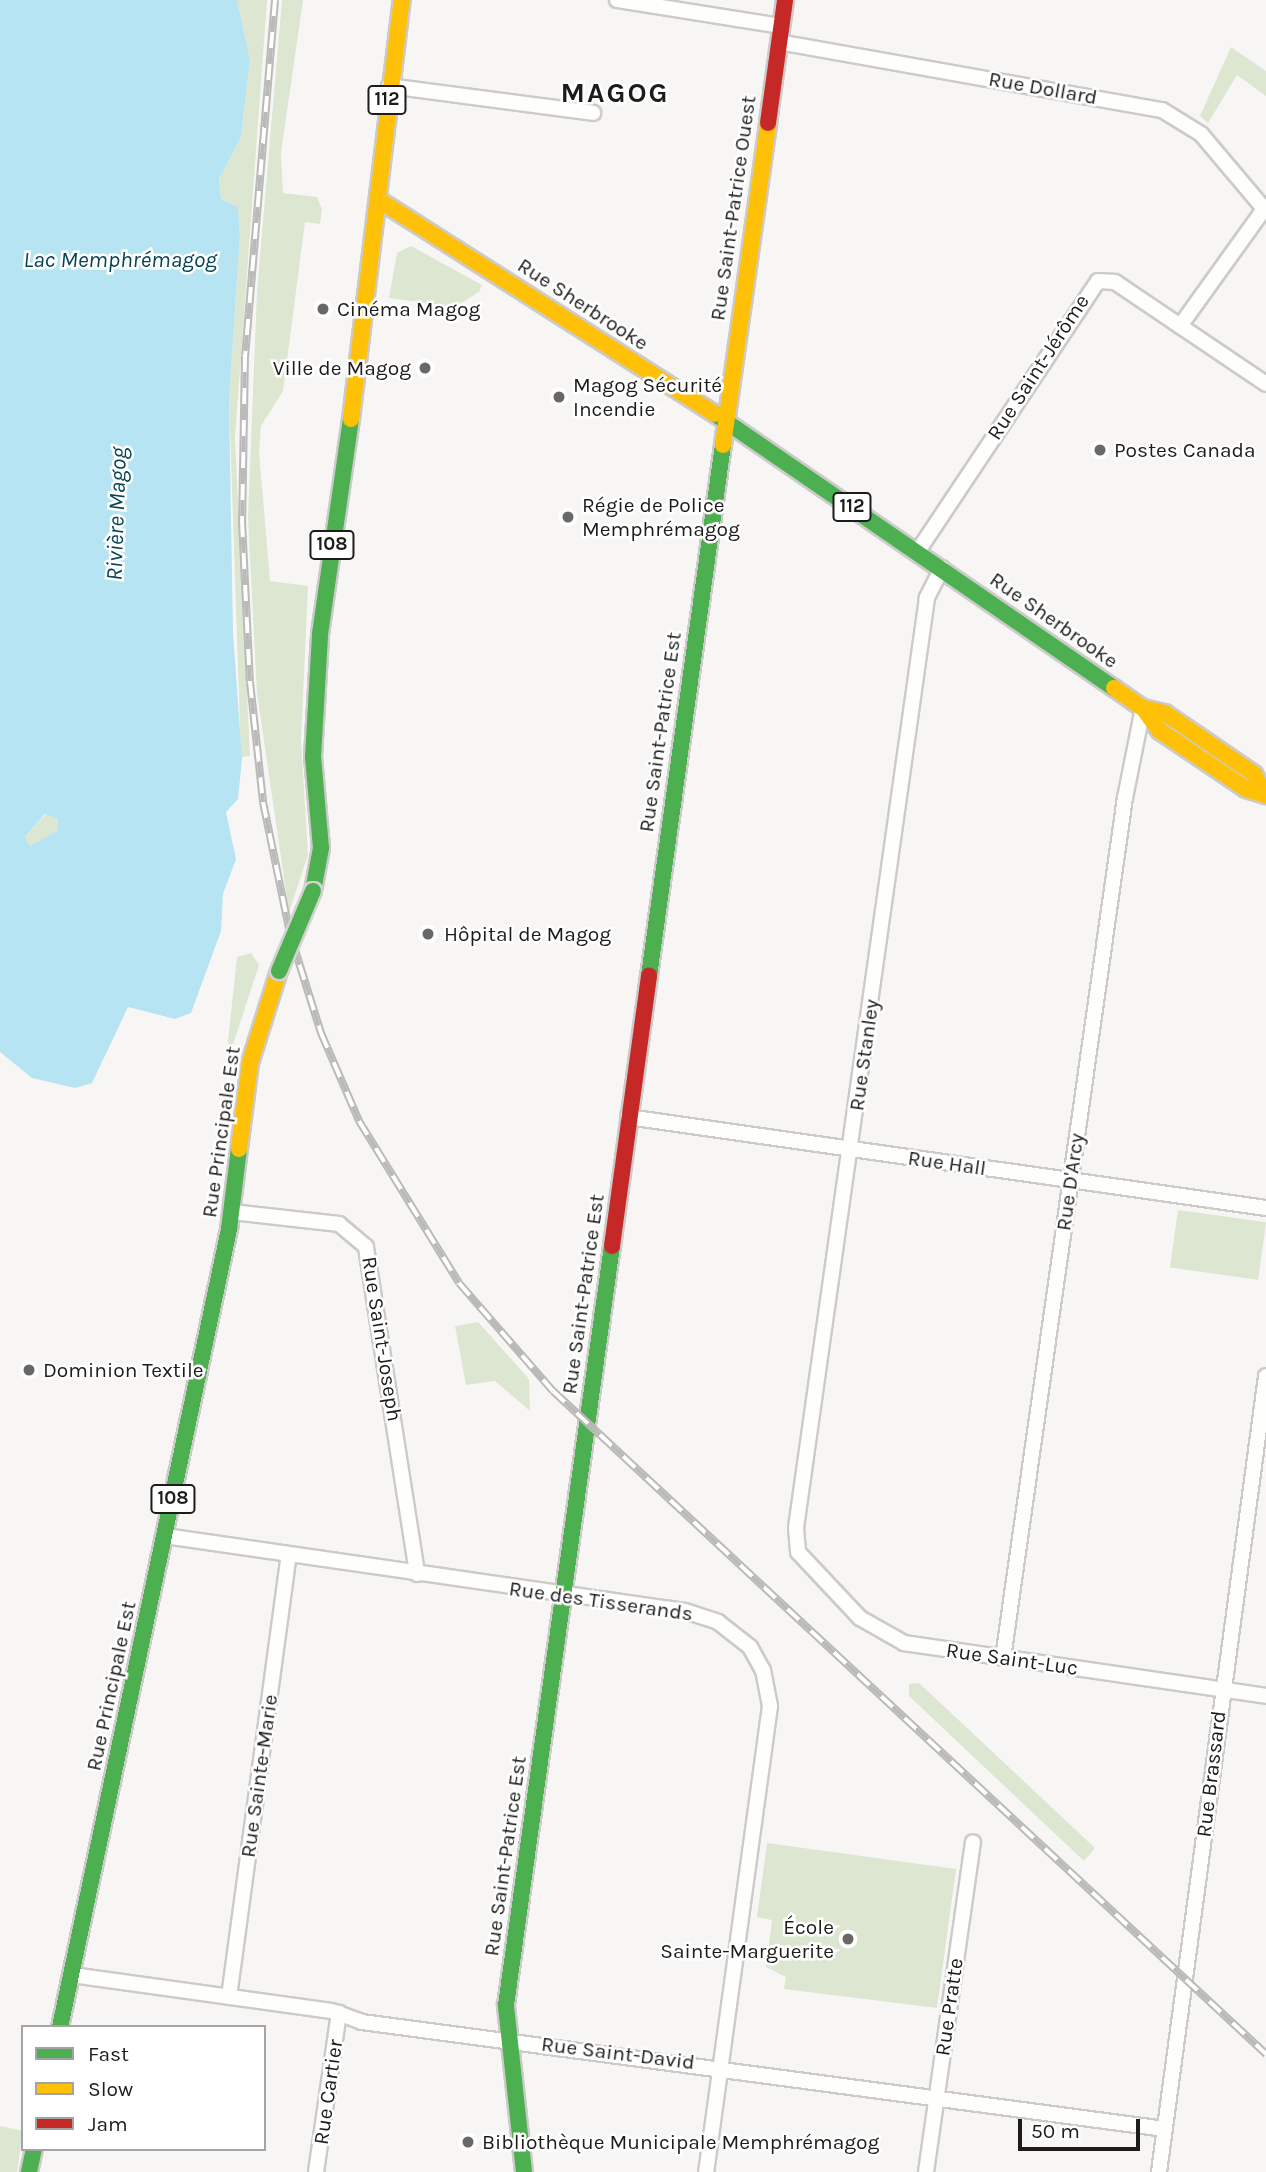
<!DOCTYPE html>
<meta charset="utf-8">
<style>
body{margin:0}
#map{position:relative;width:1266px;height:2172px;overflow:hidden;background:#f7f6f4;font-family:Karla,sans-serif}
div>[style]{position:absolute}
.green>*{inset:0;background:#dce6d1;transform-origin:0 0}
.water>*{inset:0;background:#b7e4f3}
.roads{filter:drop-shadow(2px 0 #cccbca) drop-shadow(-2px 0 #cccbca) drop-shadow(0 2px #cccbca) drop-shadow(0 -2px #cccbca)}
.street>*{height:14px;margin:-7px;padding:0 7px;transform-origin:7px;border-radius:7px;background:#fefefd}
.fast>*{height:16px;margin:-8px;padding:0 8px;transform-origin:8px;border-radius:8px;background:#4caf50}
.slow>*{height:16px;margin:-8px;padding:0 8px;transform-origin:8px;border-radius:8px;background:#ffc107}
.jam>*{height:16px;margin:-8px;padding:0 8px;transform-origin:8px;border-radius:8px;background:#c62828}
.rail>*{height:8px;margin-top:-4px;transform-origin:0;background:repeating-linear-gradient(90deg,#fff 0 16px,#babab8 0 32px);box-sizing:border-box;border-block:2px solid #babab8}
.bridges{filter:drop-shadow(2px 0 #d3d3d2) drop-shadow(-2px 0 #d3d3d2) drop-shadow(0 2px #d3d3d2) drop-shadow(0 -2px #d3d3d2)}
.fast-bridge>*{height:16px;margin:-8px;padding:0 8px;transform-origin:8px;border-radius:8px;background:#4caf50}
.dots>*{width:19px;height:19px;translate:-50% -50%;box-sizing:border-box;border:4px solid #fff;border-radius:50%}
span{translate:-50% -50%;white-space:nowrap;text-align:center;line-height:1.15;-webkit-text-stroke:5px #fff;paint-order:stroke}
.shield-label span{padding:2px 5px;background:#fff;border:2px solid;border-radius:5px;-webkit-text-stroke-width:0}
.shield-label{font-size:19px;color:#1d1c1b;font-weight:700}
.street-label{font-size:21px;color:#1d1c1b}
.poi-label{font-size:21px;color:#1d1c1b}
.left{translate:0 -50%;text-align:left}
.right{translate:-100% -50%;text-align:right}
.water-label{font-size:23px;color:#084453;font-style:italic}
.district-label{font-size:28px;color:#1d1c1b;font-weight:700;letter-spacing:2px}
.legend{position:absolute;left:21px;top:2025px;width:245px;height:126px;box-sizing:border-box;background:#fff;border:2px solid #a5a4a4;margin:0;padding:9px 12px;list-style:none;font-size:21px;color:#1d1c1b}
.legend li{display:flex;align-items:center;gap:14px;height:35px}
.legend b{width:35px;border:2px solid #a5a4a4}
.scale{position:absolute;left:1018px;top:2119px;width:122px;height:32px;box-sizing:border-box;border:4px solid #1d1c1b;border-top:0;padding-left:9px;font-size:21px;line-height:24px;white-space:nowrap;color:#1d1c1b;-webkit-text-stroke:5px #fff;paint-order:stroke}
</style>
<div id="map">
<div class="green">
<div style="clip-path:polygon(237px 0,267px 0,235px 438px,250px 756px,241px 757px,229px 400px,240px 234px,238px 207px,221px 199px,219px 179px,241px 137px,250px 59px)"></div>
<div style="clip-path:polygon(282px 0,303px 0,281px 153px,283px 193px,317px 197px,322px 209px,320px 224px,305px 222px,283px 391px,261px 426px,259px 452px,270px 581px,308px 586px,301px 740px,308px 855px,289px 912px,257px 693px,248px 517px,257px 292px)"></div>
<div style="clip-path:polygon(1231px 47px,1266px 71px,1266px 96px,1237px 75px,1208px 123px,1200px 116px)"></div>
<div style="clip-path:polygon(411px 246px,482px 285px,479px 292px,455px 307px,389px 298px,397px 253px)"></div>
<div style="clip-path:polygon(46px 814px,58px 819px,58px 830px,30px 846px,25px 837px)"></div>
<div style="clip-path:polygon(251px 953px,259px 965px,225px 1069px,237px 957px)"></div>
<div style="left:1178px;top:1210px;width:89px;height:58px;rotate:8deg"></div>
<div style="clip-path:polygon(478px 1322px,529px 1379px,530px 1411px,495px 1381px,466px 1385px,455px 1326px)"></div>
<div style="clip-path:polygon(919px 1683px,1095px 1848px,1084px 1861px,909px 1696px,909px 1684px)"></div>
<div style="clip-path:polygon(767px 1843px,956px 1869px,937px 2008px,784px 1989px,786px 1977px,766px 1967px,772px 1920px,757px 1917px)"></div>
<div style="clip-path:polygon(0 2126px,23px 2131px,17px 2172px,0 2172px)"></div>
</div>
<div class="water">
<div style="clip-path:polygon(evenodd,0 0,237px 0,250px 59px,241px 137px,219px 179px,221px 199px,238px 207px,240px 234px,229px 400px,233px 633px,242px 759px,238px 799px,226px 812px,236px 859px,223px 894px,221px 931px,191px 1013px,175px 1019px,128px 1007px,92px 1083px,75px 1088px,32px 1078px,0 1052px,0 0,45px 814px,58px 819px,58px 830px,30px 846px,25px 837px,45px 814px)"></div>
</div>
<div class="roads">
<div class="street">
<div style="left:617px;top:0;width:166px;rotate:9deg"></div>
<div style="left:779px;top:42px;width:389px;rotate:10.1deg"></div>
<div style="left:1162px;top:110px;width:46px;rotate:31.6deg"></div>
<div style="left:1201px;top:134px;width:101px;rotate:49.8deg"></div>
<div style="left:389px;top:86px;width:206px;rotate:7.5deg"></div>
<div style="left:1180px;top:326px;width:144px;rotate:-54.3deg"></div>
<div style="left:918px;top:551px;width:324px;rotate:-56.3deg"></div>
<div style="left:1098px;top:281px;width:17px;rotate:3deg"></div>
<div style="left:1115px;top:282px;width:182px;rotate:34deg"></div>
<div style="left:942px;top:568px;width:34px;rotate:117deg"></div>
<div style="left:927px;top:598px;width:939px;rotate:98.02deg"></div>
<div style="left:796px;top:1528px;width:24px;rotate:85deg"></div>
<div style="left:798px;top:1552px;width:91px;rotate:46.8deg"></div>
<div style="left:860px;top:1618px;width:51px;rotate:29.6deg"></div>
<div style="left:904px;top:1643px;width:366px;rotate:8.3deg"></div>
<div style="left:628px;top:1117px;width:644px;rotate:8.12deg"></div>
<div style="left:232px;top:1212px;width:108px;rotate:6.4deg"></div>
<div style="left:339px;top:1224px;width:35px;rotate:40deg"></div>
<div style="left:366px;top:1247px;width:331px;rotate:81.1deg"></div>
<div style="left:165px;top:1536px;width:525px;rotate:8.21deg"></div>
<div style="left:685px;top:1611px;width:35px;rotate:18deg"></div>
<div style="left:718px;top:1622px;width:41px;rotate:38deg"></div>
<div style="left:750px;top:1647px;width:26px;rotate:61deg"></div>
<div style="left:763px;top:1670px;width:37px;rotate:79deg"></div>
<div style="left:770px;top:1706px;width:470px;rotate:97.8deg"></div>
<div style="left:1003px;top:1658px;width:869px;rotate:-81.93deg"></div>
<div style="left:1125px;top:798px;width:92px;rotate:-78.7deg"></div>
<div style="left:72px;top:1975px;width:262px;rotate:7.9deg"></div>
<div style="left:332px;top:2011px;width:32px;rotate:20deg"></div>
<div style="left:362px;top:2022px;width:810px;rotate:7.59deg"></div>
<div style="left:229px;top:1997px;width:446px;rotate:-82.3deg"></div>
<div style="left:316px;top:2172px;width:161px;rotate:-81.8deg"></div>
<div style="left:926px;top:2172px;width:333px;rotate:-81.9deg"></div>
<div style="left:1159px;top:2172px;width:803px;rotate:-82.34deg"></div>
</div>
<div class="fast">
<div style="left:715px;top:414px;width:484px;rotate:34.5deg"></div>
<div style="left:313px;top:891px;width:44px;rotate:-79.5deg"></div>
<div style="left:321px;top:848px;width:91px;rotate:-95deg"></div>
<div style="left:313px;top:757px;width:123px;rotate:-86.7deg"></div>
<div style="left:320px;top:634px;width:217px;rotate:-81.8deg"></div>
<div style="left:649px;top:976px;width:536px;rotate:-82.07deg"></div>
<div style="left:60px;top:2027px;width:816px;rotate:-78.04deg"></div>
<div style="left:229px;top:1229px;width:81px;rotate:-82.9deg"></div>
<div style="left:29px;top:2172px;width:24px;rotate:-78deg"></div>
<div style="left:524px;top:2172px;width:168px;rotate:-96.2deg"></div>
<div style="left:506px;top:2005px;width:766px;rotate:-82.05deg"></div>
</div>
<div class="slow">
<div style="left:379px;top:200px;width:398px;rotate:32.5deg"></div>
<div style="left:351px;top:419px;width:422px;rotate:-83.1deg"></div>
<div style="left:723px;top:445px;width:325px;rotate:-82deg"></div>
<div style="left:1114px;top:688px;width:35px;rotate:35deg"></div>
<div style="left:1143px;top:708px;width:29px;rotate:54deg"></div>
<div style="left:1160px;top:731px;width:104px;rotate:34deg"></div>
<div style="left:1246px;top:789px;width:21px;rotate:17deg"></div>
<div style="left:1143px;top:708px;width:23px;rotate:13deg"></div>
<div style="left:1165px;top:713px;width:108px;rotate:34.4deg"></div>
<div style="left:1254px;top:774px;width:24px;rotate:62deg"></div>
<div style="left:239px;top:1149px;width:87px;rotate:-82.7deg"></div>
<div style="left:250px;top:1063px;width:96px;rotate:-72.5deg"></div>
</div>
<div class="jam">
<div style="left:768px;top:123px;width:124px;rotate:-82.1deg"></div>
<div style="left:612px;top:1246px;width:273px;rotate:-82.2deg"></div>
</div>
</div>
<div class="rail">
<div style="left:275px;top:0;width:357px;rotate:94.8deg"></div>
<div style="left:245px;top:356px;width:165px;rotate:91deg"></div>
<div style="left:242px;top:521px;width:161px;rotate:87.2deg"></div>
<div style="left:250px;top:682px;width:121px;rotate:83.8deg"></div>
<div style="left:263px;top:802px;width:135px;rotate:78.4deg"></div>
<div style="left:290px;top:934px;width:104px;rotate:72.6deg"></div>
<div style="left:321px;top:1033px;width:96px;rotate:66.6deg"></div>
<div style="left:359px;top:1121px;width:190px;rotate:58.3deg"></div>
<div style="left:459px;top:1283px;width:143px;rotate:49deg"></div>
<div style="left:553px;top:1391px;width:974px;rotate:42.92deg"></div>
</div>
<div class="bridges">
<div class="fast-bridge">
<div style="left:279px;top:971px;width:87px;rotate:-67deg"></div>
</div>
</div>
<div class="dots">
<div style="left:323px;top:309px;background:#696867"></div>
<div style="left:425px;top:368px;background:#696867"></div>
<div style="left:559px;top:397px;background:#696867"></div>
<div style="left:1100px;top:450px;background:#696867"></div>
<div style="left:568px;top:517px;background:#696867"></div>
<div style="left:428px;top:934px;background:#696867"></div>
<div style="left:29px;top:1370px;background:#696867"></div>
<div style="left:848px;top:1939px;background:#696867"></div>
<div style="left:468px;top:2142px;background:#696867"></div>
</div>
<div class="shield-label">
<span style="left:387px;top:100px">112</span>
<span style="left:852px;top:507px">112</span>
<span style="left:332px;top:545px">108</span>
<span style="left:173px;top:1499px">108</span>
</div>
<div class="street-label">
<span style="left:1043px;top:88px;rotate:10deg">Rue Dollard</span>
<span style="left:733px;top:208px;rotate:-82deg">Rue Saint-Patrice Ouest</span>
<span style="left:583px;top:304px;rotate:33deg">Rue Sherbrooke</span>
<span style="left:1038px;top:367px;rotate:-57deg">Rue Saint-Jérôme</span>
<span style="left:1054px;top:620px;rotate:35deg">Rue Sherbrooke</span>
<span style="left:660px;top:732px;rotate:-82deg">Rue Saint-Patrice Est</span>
<span style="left:864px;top:1055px;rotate:-82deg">Rue Stanley</span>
<span style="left:221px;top:1132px;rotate:-82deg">Rue Principale Est</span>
<span style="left:947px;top:1163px;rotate:8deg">Rue Hall</span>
<span style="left:1070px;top:1182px;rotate:-82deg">Rue D'Arcy</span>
<span style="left:583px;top:1294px;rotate:-82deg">Rue Saint-Patrice Est</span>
<span style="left:382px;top:1339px;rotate:81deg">Rue Saint-Joseph</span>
<span style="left:601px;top:1601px;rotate:8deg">Rue des Tisserands</span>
<span style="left:1012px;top:1659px;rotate:8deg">Rue Saint-Luc</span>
<span style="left:111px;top:1686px;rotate:-78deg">Rue Principale Est</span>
<span style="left:1211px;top:1774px;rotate:-83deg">Rue Brassard</span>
<span style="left:259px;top:1776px;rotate:-82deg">Rue Sainte-Marie</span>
<span style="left:505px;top:1856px;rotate:-82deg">Rue Saint-Patrice Est</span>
<span style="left:949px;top:2007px;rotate:-82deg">Rue Pratte</span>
<span style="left:618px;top:2053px;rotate:7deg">Rue Saint-David</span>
<span style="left:328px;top:2092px;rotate:-82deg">Rue Cartier</span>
</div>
<div class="poi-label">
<span class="left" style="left:337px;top:309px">Cinéma Magog</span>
<span class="right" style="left:411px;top:368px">Ville de Magog</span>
<span class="left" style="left:573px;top:397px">Magog Sécurité<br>Incendie</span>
<span class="left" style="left:1114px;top:450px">Postes Canada</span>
<span class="left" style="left:582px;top:517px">Régie de Police<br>Memphrémagog</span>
<span class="left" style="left:444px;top:934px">Hôpital de Magog</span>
<span class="left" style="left:43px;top:1370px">Dominion Textile</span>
<span class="right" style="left:834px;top:1939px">École<br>Sainte-Marguerite</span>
<span class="left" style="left:482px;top:2142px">Bibliothèque Municipale Memphrémagog</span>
</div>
<div class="water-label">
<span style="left:120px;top:260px">Lac Memphrémagog</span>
<span style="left:117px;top:514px;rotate:-88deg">Rivière Magog</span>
</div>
<div class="district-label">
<span style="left:615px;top:93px">MAGOG</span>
</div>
<ul class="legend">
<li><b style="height:9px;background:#4caf50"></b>Fast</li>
<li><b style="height:9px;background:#ffc107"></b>Slow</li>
<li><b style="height:9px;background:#c62828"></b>Jam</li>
</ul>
<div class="scale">50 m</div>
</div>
